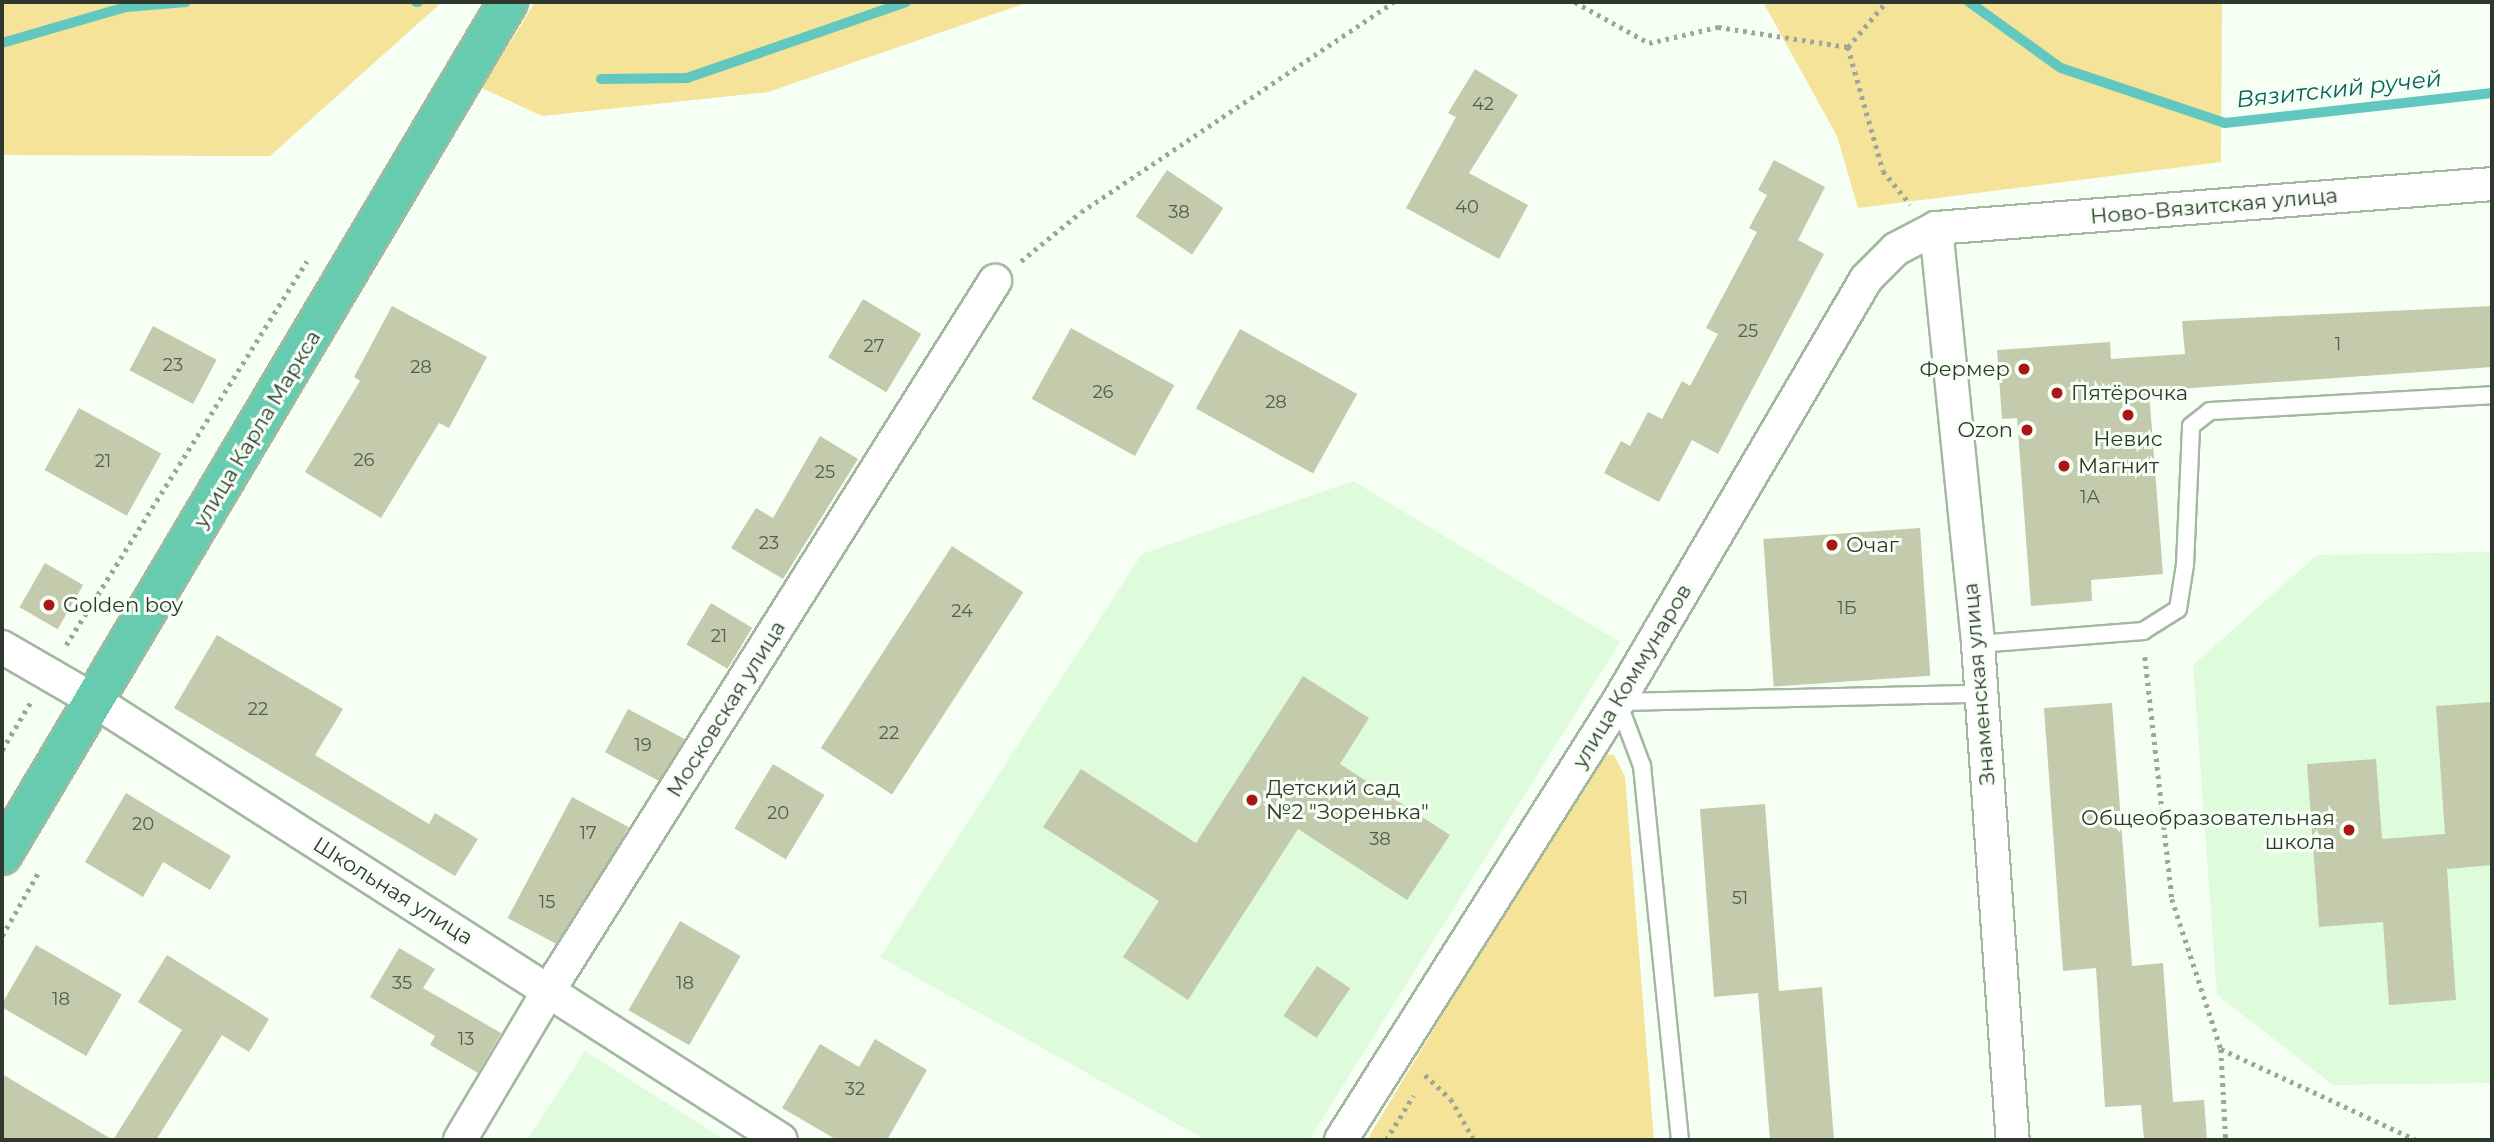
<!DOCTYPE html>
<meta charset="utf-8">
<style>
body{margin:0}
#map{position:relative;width:2494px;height:1142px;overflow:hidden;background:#f5fff4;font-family:Montserrat,sans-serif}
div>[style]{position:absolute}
.built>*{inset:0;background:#defbdb}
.green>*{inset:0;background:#f4e399}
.stream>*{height:10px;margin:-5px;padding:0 5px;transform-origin:5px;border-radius:5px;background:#62c7be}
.building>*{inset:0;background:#c3cbac;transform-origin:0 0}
.path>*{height:4.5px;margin-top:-2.25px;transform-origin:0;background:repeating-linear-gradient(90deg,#9ca69b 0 3.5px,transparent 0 8.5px)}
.roads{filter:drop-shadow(2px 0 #a2b9a0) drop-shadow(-2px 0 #a2b9a0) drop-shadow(0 2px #a2b9a0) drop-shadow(0 -2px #a2b9a0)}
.service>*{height:16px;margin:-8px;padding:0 8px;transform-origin:8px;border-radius:8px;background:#fff}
.minor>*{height:32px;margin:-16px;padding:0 16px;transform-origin:16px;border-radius:16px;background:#fff}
.primary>*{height:38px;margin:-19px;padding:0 19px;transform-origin:19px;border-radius:19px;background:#66cbaf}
.dots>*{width:19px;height:19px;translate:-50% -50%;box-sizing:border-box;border:4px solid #f5fff4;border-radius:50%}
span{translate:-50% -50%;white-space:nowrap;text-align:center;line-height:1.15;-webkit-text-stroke:6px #f5fff4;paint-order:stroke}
.number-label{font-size:18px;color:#545d4e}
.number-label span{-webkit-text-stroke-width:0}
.street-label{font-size:21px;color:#2f382e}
.poi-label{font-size:21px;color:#2f382e}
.right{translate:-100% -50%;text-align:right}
.left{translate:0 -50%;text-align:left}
.water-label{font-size:23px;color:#09625c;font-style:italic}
.frame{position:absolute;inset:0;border:4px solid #2f382e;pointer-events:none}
</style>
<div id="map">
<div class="built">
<div style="clip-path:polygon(1353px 481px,1620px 642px,1309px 1140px,1206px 1140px,880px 957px,1142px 554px)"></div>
<div style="clip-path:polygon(2492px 552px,2492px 1083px,2333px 1085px,2217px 995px,2193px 665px,2317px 555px)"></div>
<div style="clip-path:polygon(585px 1051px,725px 1140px,527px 1140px)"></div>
</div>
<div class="green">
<div style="clip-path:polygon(2px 2px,442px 2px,270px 156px,2px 155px)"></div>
<div style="clip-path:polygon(535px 2px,1029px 2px,768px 92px,542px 116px,482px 88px)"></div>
<div style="clip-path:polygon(1763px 2px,2222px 2px,2221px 162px,1858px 208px,1837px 136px)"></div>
<div style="clip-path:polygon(1605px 754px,1614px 755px,1625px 777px,1654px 1140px,1367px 1140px,1597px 757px)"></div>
</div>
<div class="stream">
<div style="left:416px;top:2px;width:2px"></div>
<div style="left:1969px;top:2px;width:113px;rotate:35.7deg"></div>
<div style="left:2061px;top:68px;width:173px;rotate:18.5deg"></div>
<div style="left:2225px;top:123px;width:269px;rotate:-6.4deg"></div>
<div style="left:2px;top:43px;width:129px;rotate:-16.2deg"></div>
<div style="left:126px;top:7px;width:60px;rotate:-4.8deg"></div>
<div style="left:601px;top:79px;width:86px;rotate:-0.7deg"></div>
<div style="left:687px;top:78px;width:232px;rotate:-19.1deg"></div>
</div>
<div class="building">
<div style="clip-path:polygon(1475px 69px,1518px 95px,1469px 173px,1528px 205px,1499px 259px,1406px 208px,1456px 117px,1448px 113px)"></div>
<div style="clip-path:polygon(1774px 160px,1825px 187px,1798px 240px,1824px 254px,1718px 454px,1692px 440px,1659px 502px,1604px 473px,1621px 441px,1630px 446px,1648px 412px,1662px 419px,1682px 381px,1690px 386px,1718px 334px,1706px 328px,1757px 232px,1749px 228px,1767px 195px,1758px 190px)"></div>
<div style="left:1167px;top:170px;width:68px;height:56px;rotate:34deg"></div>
<div style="left:863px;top:299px;width:68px;height:68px;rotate:31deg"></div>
<div style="clip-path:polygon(392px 306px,487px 357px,449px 428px,439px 423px,381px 518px,305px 472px,360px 381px,354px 377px)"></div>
<div style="clip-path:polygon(2492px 306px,2492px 367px,2149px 391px,2163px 574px,2091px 580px,2092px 601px,2031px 606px,2017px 418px,2002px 419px,1997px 350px,2110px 342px,2111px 359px,2185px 354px,2182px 321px)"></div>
<div style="left:153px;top:326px;width:72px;height:50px;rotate:28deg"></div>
<div style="left:1071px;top:328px;width:118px;height:81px;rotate:29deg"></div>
<div style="left:1240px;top:329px;width:134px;height:91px;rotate:29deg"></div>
<div style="left:79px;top:408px;width:94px;height:71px;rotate:29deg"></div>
<div style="clip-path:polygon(820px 436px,858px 459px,783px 579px,731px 548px,756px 508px,773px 518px)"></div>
<div style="left:1920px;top:528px;width:148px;height:157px;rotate:86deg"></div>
<div style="left:952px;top:546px;width:85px;height:241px;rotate:33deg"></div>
<div style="left:45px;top:563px;width:44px;height:51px;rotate:30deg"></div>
<div style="left:711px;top:603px;width:48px;height:48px;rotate:31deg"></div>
<div style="clip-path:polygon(217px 635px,343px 709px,315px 755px,429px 824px,435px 813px,478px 839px,455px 876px,174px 708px)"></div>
<div style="clip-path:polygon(1303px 676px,1369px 718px,1340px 764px,1450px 835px,1407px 900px,1298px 829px,1188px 1000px,1123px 957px,1159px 901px,1043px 827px,1081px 769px,1196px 843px)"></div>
<div style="clip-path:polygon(2492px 702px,2492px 865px,2447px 869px,2456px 1000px,2389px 1005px,2383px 922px,2319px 927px,2307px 764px,2376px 759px,2382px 839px,2445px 834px,2436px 706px)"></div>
<div style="clip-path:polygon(2112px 703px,2132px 966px,2163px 963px,2173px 1102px,2204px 1100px,2207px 1140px,2144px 1140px,2141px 1105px,2105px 1107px,2096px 968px,2063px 971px,2044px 708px)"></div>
<div style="left:628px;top:709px;width:64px;height:49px;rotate:28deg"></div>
<div style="left:773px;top:764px;width:60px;height:75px;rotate:31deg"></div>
<div style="clip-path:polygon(126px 793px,231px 856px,210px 890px,163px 862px,143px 897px,85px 862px)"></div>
<div style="left:572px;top:797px;width:64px;height:137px;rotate:28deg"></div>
<div style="clip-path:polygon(1765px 804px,1779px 991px,1822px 987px,1834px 1140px,1770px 1140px,1758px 993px,1714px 997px,1700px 809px)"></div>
<div style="left:680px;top:921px;width:70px;height:103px;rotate:30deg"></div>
<div style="left:36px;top:945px;width:99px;height:71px;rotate:30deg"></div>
<div style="clip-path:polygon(399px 948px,435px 969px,423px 988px,501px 1033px,478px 1073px,430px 1045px,435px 1036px,370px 997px)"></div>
<div style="clip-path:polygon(167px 955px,269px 1019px,249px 1052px,222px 1035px,156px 1140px,2px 1140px,2px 1074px,113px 1140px,182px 1030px,138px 1002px)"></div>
<div style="left:1317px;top:966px;width:40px;height:60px;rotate:34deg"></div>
<div style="clip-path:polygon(875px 1039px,927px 1070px,887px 1140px,837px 1140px,782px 1108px,820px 1044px,859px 1067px)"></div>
</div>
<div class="path">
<div style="left:1575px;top:2px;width:85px;rotate:29deg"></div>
<div style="left:1649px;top:43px;width:71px;rotate:-13.1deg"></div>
<div style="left:1718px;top:27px;width:132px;rotate:8.7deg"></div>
<div style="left:1848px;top:47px;width:129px;rotate:74.2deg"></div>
<div style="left:1883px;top:171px;width:43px;rotate:50.7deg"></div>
<div style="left:1848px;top:47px;width:59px;rotate:-49.8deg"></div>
<div style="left:1021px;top:261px;width:77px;rotate:-39.2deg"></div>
<div style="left:1081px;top:212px;width:376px;rotate:-33.9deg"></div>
<div style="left:66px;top:645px;width:453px;rotate:-57.9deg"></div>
<div style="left:2145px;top:657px;width:244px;rotate:83.6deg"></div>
<div style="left:2172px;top:899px;width:158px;rotate:71.9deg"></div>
<div style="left:2221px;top:1049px;width:91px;rotate:86.9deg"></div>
<div style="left:2px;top:750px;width:55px;rotate:-59.2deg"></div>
<div style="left:2px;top:936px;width:73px;rotate:-60.3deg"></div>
<div style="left:2221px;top:1049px;width:215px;rotate:25deg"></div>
<div style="left:1425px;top:1075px;width:35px;rotate:43deg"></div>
<div style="left:1451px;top:1099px;width:47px;rotate:60.7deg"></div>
<div style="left:1386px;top:1140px;width:52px;rotate:-58.5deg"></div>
</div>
<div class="roads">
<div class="service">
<div style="left:1978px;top:644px;width:166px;rotate:-4.5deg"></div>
<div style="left:2143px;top:631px;width:41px;rotate:-32.2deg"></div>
<div style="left:2178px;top:609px;width:45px;rotate:-81deg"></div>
<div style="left:2185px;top:565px;width:139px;rotate:-87.5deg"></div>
<div style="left:2191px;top:426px;width:24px;rotate:-38deg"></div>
<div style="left:2210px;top:411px;width:282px;rotate:-3.2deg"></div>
<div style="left:1680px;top:1140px;width:376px;rotate:-95.8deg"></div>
<div style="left:1642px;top:766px;width:68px;rotate:-110.6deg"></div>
<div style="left:1618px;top:702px;width:363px;rotate:-1.3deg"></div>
</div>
<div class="minor">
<div style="left:1936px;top:228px;width:418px;rotate:84.2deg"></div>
<div style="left:1978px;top:644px;width:497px;rotate:86deg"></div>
<div style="left:2px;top:647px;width:108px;rotate:30.1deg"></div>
<div style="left:95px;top:701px;width:814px;rotate:32.62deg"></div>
<div style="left:460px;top:1140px;width:174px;rotate:-59.3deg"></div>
<div style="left:549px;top:990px;width:838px;rotate:-57.83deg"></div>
<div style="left:1341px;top:1140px;width:518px;rotate:-57.69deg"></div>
<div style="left:1618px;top:702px;width:490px;rotate:-59.6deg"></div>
<div style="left:1866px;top:279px;width:42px;rotate:-45deg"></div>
<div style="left:1896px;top:249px;width:45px;rotate:-27.7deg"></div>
<div style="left:1936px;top:228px;width:558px;rotate:-4.52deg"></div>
</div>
<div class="primary">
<div style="left:2px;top:855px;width:992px;rotate:-59.32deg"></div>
</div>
</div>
<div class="dots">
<div style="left:2024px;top:369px;background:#a91614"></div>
<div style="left:2057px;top:393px;background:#a91614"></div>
<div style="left:2128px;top:415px;background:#a91614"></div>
<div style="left:2027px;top:430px;background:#a91614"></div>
<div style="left:2064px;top:466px;background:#a91614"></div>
<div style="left:1832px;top:545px;background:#a91614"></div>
<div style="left:49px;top:605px;background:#a91614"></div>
<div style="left:1252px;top:800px;background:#a91614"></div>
<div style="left:2349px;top:830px;background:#a91614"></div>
</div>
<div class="number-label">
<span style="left:1483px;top:104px">42</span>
<span style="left:1467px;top:207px">40</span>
<span style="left:1179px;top:212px">38</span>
<span style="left:1748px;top:331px">25</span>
<span style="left:2338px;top:344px">1</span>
<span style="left:874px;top:346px">27</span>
<span style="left:173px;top:365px">23</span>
<span style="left:421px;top:367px">28</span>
<span style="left:1103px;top:392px">26</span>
<span style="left:1276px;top:402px">28</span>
<span style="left:364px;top:460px">26</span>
<span style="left:103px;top:461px">21</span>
<span style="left:825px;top:472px">25</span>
<span style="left:2090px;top:497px">1А</span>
<span style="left:769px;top:543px">23</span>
<span style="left:1847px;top:608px">1Б</span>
<span style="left:962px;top:611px">24</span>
<span style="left:719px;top:636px">21</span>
<span style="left:258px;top:709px">22</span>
<span style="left:889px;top:733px">22</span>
<span style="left:643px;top:745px">19</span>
<span style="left:778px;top:813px">20</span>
<span style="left:143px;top:824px">20</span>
<span style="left:588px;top:833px">17</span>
<span style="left:1380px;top:839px">38</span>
<span style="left:1740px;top:898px">51</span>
<span style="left:547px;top:902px">15</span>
<span style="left:402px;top:983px">35</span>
<span style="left:685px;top:983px">18</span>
<span style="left:61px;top:999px">18</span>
<span style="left:466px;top:1039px">13</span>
<span style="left:855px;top:1089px">32</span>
</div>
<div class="street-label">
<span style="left:2214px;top:206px;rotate:-5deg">Ново-Вязитская улица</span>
<span style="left:257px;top:429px;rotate:-59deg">улица Карла Маркса</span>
<span style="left:1632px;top:676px;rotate:-59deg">улица Коммунаров</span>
<span style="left:1979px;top:684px;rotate:-95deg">Знаменская улица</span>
<span style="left:726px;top:709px;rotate:-58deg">Московская улица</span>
<span style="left:393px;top:891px;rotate:32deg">Школьная улица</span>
</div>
<div class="poi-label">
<span class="right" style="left:2010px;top:369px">Фермер</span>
<span class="left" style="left:2071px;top:393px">Пятёрочка</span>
<span class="right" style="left:2013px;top:430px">Ozon</span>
<span style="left:2128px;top:439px">Невис</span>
<span class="left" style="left:2078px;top:466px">Магнит</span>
<span class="left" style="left:1846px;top:545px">Очаг</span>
<span class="left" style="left:63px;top:605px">Golden boy</span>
<span class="left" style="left:1266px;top:800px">Детский сад<br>№2 "Зоренька"</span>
<span class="right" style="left:2335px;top:830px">Общеобразовательная<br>школа</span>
</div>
<div class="water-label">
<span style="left:2339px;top:89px;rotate:-6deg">Вязитский ручей</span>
</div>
<div class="frame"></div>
</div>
